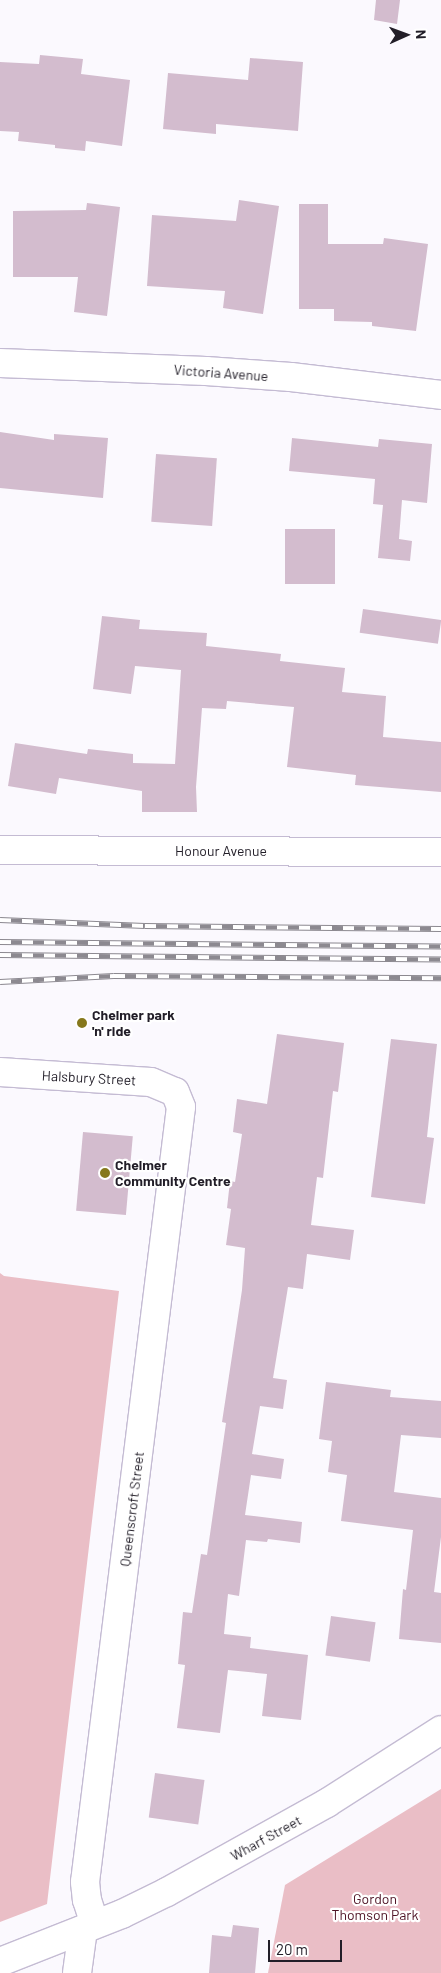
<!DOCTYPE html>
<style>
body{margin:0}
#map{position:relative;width:441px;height:1973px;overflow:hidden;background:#fbf9fe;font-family:Barlow,sans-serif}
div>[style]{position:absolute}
.green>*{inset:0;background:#eabec6}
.building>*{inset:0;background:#d3bcce;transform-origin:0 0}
.roads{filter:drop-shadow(1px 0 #c4bbd3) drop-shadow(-1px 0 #c4bbd3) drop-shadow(0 1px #c4bbd3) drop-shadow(0 -1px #c4bbd3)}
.minor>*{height:28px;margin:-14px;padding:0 14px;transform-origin:14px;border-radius:14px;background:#fff}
.secondary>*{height:28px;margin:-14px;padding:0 14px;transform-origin:14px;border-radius:14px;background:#fff}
.primary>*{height:28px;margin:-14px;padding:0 14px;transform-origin:14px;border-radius:14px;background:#fff}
.rail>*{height:5.5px;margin-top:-2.75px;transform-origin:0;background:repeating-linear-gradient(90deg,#fff 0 11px,#8c8990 0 22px);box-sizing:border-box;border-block:1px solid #8c8990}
.dots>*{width:14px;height:14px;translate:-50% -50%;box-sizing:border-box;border:2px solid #fff;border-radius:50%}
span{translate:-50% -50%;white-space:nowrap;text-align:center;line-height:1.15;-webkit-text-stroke:4.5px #fff;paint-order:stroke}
.street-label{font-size:14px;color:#221e28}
.poi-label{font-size:14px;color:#221e28;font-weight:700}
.left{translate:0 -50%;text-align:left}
.park-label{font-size:14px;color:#4e1325}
.north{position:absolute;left:381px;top:10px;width:50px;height:50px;-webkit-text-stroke:4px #fff;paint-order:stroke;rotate:88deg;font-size:14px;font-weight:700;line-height:20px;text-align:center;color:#221e28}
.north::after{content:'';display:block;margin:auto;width:18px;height:22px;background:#221e28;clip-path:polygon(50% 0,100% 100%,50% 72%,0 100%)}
.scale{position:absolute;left:268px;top:1940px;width:74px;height:22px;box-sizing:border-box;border:2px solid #221e28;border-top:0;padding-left:6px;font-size:15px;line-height:18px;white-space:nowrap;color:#221e28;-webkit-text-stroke:4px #fff;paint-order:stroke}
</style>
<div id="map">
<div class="green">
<div style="clip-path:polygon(0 1273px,4px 1276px,119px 1291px,47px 1904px,0 1922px)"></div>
<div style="clip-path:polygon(441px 1789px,441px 1973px,268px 1973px,285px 1885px)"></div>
</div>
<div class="building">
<div style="clip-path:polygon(376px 0,400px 0,397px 24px,374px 20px)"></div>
<div style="clip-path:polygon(40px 55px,83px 59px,81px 74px,130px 80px,122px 146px,86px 141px,85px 151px,55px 148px,55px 145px,18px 141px,19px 132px,0 131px,0 62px,39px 64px)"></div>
<div style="clip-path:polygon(250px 58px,303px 62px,298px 131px,216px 124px,216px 134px,163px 129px,168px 73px,248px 80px)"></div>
<div style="clip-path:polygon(239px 200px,279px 206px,263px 314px,223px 308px,225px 291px,147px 286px,152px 215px,236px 221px)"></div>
<div style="clip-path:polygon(87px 203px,120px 207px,107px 316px,74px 312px,78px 277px,13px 277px,13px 211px,86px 210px)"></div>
<div style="clip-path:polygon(299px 204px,328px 204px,328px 244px,383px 244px,384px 238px,428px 244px,416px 331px,372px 326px,372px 322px,334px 321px,334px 309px,299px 309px)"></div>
<div style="clip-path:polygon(0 432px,54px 440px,54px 434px,108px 438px,103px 498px,0 488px)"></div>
<div style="clip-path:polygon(292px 438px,378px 447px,379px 439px,432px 444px,427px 503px,402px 500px,399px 539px,412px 541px,410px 561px,378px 558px,383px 505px,373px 504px,375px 479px,289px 471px)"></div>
<div style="left:156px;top:454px;width:61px;height:68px;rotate:4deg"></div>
<div style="left:285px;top:529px;width:50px;height:55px"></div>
<div style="left:363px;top:609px;width:79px;height:24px;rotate:8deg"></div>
<div style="clip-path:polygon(102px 616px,140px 620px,139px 629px,207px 633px,206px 646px,281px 654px,280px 661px,345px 668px,342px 692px,386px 696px,383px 737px,441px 742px,441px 792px,355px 785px,356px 775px,287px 767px,294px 707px,227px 701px,226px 709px,202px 708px,196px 787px,197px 812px,142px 812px,142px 791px,59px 778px,56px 794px,8px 786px,15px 743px,87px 754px,88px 749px,133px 754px,133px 763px,175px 764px,181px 670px,135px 666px,131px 694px,93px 689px)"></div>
<div style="clip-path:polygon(277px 1034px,344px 1043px,338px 1092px,333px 1091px,323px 1178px,317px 1177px,311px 1225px,354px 1230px,350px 1260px,307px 1254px,303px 1289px,288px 1287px,273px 1378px,287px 1380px,283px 1409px,260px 1406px,252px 1454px,284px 1459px,281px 1479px,251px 1475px,245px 1515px,302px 1522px,300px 1543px,268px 1539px,267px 1542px,246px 1540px,239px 1596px,228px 1594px,224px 1634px,251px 1637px,250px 1648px,308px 1655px,301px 1720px,262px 1716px,267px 1674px,228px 1670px,220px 1733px,177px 1728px,185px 1665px,178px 1664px,183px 1612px,192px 1613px,201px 1554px,207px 1555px,226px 1423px,222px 1422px,242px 1290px,245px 1248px,226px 1245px,231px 1209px,227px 1208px,230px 1181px,235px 1182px,242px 1134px,233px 1132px,237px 1099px,267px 1104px)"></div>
<div style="clip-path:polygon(391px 1039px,437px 1044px,427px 1137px,434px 1138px,425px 1204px,371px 1197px)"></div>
<div style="left:83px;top:1132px;width:50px;height:79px;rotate:5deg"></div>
<div style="clip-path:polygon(326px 1382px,391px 1390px,390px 1397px,441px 1401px,441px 1438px,401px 1435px,394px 1492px,441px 1498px,441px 1537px,434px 1592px,441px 1593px,441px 1643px,399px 1639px,403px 1589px,406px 1590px,413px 1530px,341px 1521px,347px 1475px,328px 1472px,332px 1441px,319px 1439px)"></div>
<div style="left:331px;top:1616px;width:45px;height:40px;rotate:8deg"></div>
<div style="left:155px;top:1773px;width:50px;height:45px;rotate:8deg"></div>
<div style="clip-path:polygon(233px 1925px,259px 1928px,255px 1973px,209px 1973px,212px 1935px,231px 1937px)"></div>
</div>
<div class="roads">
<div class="minor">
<div style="left:0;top:363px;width:206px;rotate:2.2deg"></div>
<div style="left:206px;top:371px;width:85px;rotate:4deg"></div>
<div style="left:291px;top:377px;width:151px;rotate:6.8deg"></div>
<div style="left:0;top:1072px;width:151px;rotate:3.8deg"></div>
<div style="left:151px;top:1082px;width:26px;rotate:23deg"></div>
<div style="left:175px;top:1092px;width:16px;rotate:68deg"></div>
<div style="left:181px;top:1107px;width:781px;rotate:97.06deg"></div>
<div style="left:85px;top:1882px;width:18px;rotate:84deg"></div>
<div style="left:87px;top:1900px;width:25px;rotate:72deg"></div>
<div style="left:77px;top:1973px;width:44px;rotate:-82.2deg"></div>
</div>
<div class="secondary">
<div style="left:0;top:850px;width:441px;rotate:0.3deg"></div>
</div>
<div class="primary">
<div style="left:0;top:1962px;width:131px;rotate:-21.5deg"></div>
<div style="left:122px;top:1914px;width:50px;rotate:-26.1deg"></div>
<div style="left:167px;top:1892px;width:183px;rotate:-29.1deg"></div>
<div style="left:327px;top:1803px;width:135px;rotate:-32.6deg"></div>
</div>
</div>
<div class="rail">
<div style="left:0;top:920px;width:145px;rotate:2.4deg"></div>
<div style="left:145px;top:926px;width:296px;rotate:0.6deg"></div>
<div style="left:0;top:942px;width:441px;rotate:0.6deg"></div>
<div style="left:0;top:955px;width:441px;rotate:0.6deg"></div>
<div style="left:0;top:982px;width:114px;rotate:-3deg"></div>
<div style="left:114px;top:976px;width:327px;rotate:0.4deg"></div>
</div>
<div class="dots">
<div style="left:82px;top:1023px;background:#86781c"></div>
<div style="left:105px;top:1173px;background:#86781c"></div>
</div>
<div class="street-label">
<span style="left:221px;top:373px;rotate:4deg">Victoria Avenue</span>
<span style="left:221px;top:851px">Honour Avenue</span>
<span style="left:89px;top:1078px;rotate:3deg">Halsbury Street</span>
<span style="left:132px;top:1509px;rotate:-83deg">Queenscroft Street</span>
<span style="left:266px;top:1838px;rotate:-29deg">Wharf Street</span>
</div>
<div class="poi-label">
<span class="left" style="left:92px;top:1023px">Chelmer park<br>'n' ride</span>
<span class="left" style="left:115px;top:1173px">Chelmer<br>Community Centre</span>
</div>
<div class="park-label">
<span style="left:375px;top:1907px">Gordon<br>Thomson Park</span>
</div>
<div class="north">N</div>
<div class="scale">20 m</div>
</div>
